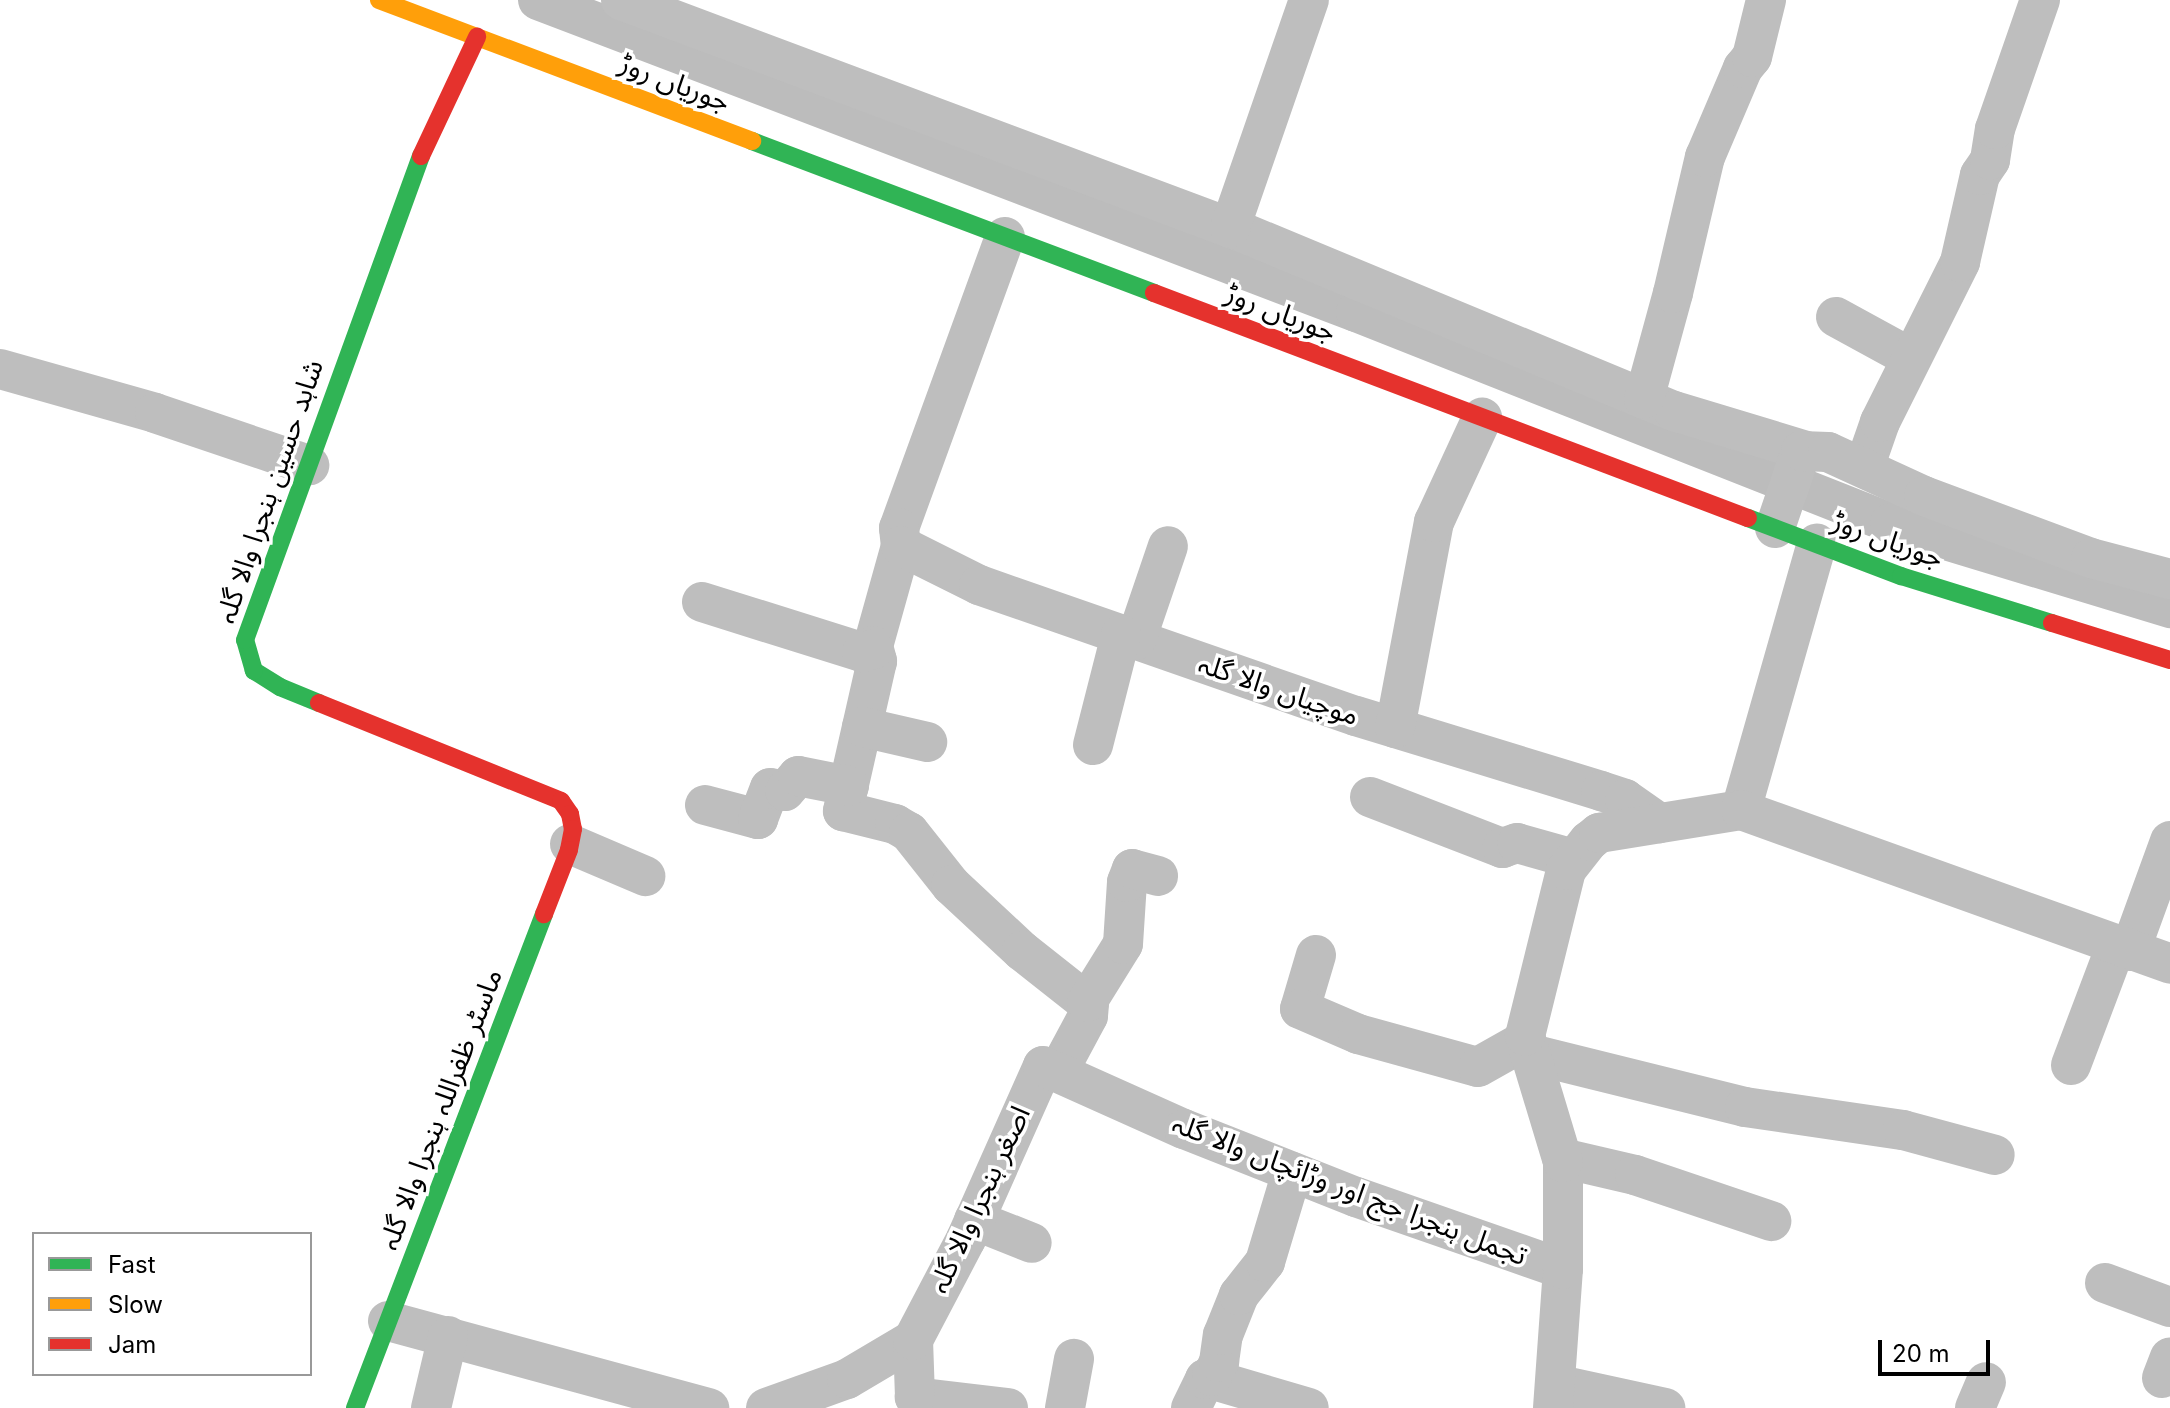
<!DOCTYPE html>
<meta charset="utf-8">
<style>
body{margin:0}
#map{position:relative;width:2170px;height:1408px;overflow:hidden;background:#fff;font-family:Inter,"Noto Sans Arabic",sans-serif}
div>[style]{position:absolute}
.canal>*{height:40px;margin:-20px;padding:0 20px;transform-origin:20px;border-radius:20px;background:#bcbcbc}
.street>*{height:40px;margin:-20px;padding:0 20px;transform-origin:20px;border-radius:20px;background:#bebebe}
.fast>*{height:18px;margin:-9px;padding:0 9px;transform-origin:9px;border-radius:9px;background:#30b455}
.slow>*{height:18px;margin:-9px;padding:0 9px;transform-origin:9px;border-radius:9px;background:#ff9f0a}
.jam>*{height:18px;margin:-9px;padding:0 9px;transform-origin:9px;border-radius:9px;background:#e5322d}
span{translate:-50% -50%;white-space:nowrap;text-align:center;line-height:1.15;-webkit-text-stroke:7px #fff;paint-order:stroke}
.street-label{font-size:28px;color:#000}
.legend{position:absolute;left:32px;top:1232px;width:280px;height:144px;box-sizing:border-box;background:#fff;border:2px solid #999;margin:0;padding:10px 14px;list-style:none;font-size:24px;color:#000}
.legend li{display:flex;align-items:center;gap:16px;height:40px}
.legend b{width:40px;border:2px solid #999}
.scale{position:absolute;left:1878px;top:1340px;width:112px;height:36px;box-sizing:border-box;border:4px solid #000;border-top:0;padding-left:10px;font-size:24px;line-height:28px;white-space:nowrap;color:#000;-webkit-text-stroke:6px #fff;paint-order:stroke}
</style>
<div id="map">
<div class="canal">
<div style="left:538px;top:0;width:875px;rotate:20.88deg"></div>
<div style="left:1356px;top:312px;width:574px;rotate:21.56deg"></div>
<div style="left:1890px;top:523px;width:293px;rotate:16.9deg"></div>
</div>
<div class="street">
<div style="left:621px;top:0;width:665px;rotate:20.51deg"></div>
<div style="left:1244px;top:233px;width:465px;rotate:22.5deg"></div>
<div style="left:1674px;top:411px;width:142px;rotate:16.8deg"></div>
<div style="left:1230px;top:228px;width:241px;rotate:-70.9deg"></div>
<div style="left:1005px;top:237px;width:310px;rotate:110deg"></div>
<div style="left:899px;top:528px;width:18px;rotate:84deg"></div>
<div style="left:901px;top:546px;width:104px;rotate:105.6deg"></div>
<div style="left:873px;top:646px;width:16px;rotate:75deg"></div>
<div style="left:877px;top:661px;width:154px;rotate:102.8deg"></div>
<div style="left:843px;top:811px;width:54px;rotate:14deg"></div>
<div style="left:895px;top:824px;width:16px;rotate:30deg"></div>
<div style="left:909px;top:832px;width:68px;rotate:51.6deg"></div>
<div style="left:951px;top:885px;width:97px;rotate:42.9deg"></div>
<div style="left:1022px;top:951px;width:85px;rotate:38.3deg"></div>
<div style="left:1089px;top:1004px;width:12px;rotate:95deg"></div>
<div style="left:1088px;top:1016px;width:61px;rotate:118.2deg"></div>
<div style="left:1836px;top:317px;width:85px;rotate:28.7deg"></div>
<div style="left:0;top:369px;width:161px;rotate:15.8deg"></div>
<div style="left:155px;top:413px;width:163px;rotate:18.7deg"></div>
<div style="left:1644px;top:399px;width:110px;rotate:-74.7deg"></div>
<div style="left:1673px;top:293px;width:140px;rotate:-76.8deg"></div>
<div style="left:1705px;top:157px;width:97px;rotate:-66.9deg"></div>
<div style="left:1743px;top:68px;width:14px;rotate:-51deg"></div>
<div style="left:1752px;top:57px;width:59px;rotate:-76.2deg"></div>
<div style="left:1864px;top:468px;width:49px;rotate:-70.8deg"></div>
<div style="left:1880px;top:422px;width:179px;rotate:-63.4deg"></div>
<div style="left:1960px;top:262px;width:89px;rotate:-77.1deg"></div>
<div style="left:1980px;top:175px;width:18px;rotate:-56deg"></div>
<div style="left:1990px;top:160px;width:31px;rotate:-81deg"></div>
<div style="left:1995px;top:129px;width:137px;rotate:-70.8deg"></div>
<div style="left:1775px;top:528px;width:81px;rotate:-71.3deg"></div>
<div style="left:1801px;top:451px;width:27px;rotate:2deg"></div>
<div style="left:1828px;top:452px;width:106px;rotate:24.6deg"></div>
<div style="left:1924px;top:496px;width:178px;rotate:20.4deg"></div>
<div style="left:2091px;top:558px;width:82px;rotate:14.9deg"></div>
<div style="left:901px;top:546px;width:87px;rotate:26.6deg"></div>
<div style="left:979px;top:585px;width:399px;rotate:19.2deg"></div>
<div style="left:1356px;top:716px;width:256px;rotate:17deg"></div>
<div style="left:1601px;top:791px;width:25px;rotate:18deg"></div>
<div style="left:1625px;top:799px;width:42px;rotate:35.2deg"></div>
<div style="left:702px;top:602px;width:168px;rotate:17.4deg"></div>
<div style="left:862px;top:652px;width:12px;rotate:-14deg"></div>
<div style="left:1136px;top:640px;width:99px;rotate:-71.2deg"></div>
<div style="left:862px;top:727px;width:67px;rotate:13deg"></div>
<div style="left:1395px;top:728px;width:210px;rotate:-79.3deg"></div>
<div style="left:1434px;top:522px;width:115px;rotate:-65.2deg"></div>
<div style="left:1093px;top:745px;width:114px;rotate:-75.7deg"></div>
<div style="left:1370px;top:797px;width:142px;rotate:21.1deg"></div>
<div style="left:1502px;top:848px;width:16px;rotate:-18deg"></div>
<div style="left:1517px;top:843px;width:59px;rotate:15.7deg"></div>
<div style="left:705px;top:805px;width:55px;rotate:14.8deg"></div>
<div style="left:758px;top:819px;width:33px;rotate:-69deg"></div>
<div style="left:770px;top:788px;width:15px;rotate:11deg"></div>
<div style="left:785px;top:791px;width:20px;rotate:-49deg"></div>
<div style="left:798px;top:776px;width:52px;rotate:11.1deg"></div>
<div style="left:1741px;top:810px;width:277px;rotate:-74.1deg"></div>
<div style="left:570px;top:844px;width:82px;rotate:23.1deg"></div>
<div style="left:2130px;top:951px;width:117px;rotate:-70deg"></div>
<div style="left:1316px;top:955px;width:56px;rotate:106.5deg"></div>
<div style="left:1300px;top:1009px;width:63px;rotate:23.3deg"></div>
<div style="left:1358px;top:1034px;width:124px;rotate:15.4deg"></div>
<div style="left:1478px;top:1067px;width:55px;rotate:-29.4deg"></div>
<div style="left:1087px;top:1002px;width:68px;rotate:-58.2deg"></div>
<div style="left:1123px;top:944px;width:62px;rotate:-86.3deg"></div>
<div style="left:1127px;top:882px;width:14px;rotate:-69deg"></div>
<div style="left:1132px;top:869px;width:27px;rotate:15deg"></div>
<div style="left:1531px;top:1054px;width:220px;rotate:13.9deg"></div>
<div style="left:1745px;top:1107px;width:160px;rotate:8.3deg"></div>
<div style="left:1903px;top:1130px;width:95px;rotate:15.2deg"></div>
<div style="left:2071px;top:1065px;width:127px;rotate:-69.3deg"></div>
<div style="left:1562px;top:1158px;width:75px;rotate:13.1deg"></div>
<div style="left:1635px;top:1175px;width:144px;rotate:18.7deg"></div>
<div style="left:974px;top:1220px;width:62px;rotate:21.6deg"></div>
<div style="left:2105px;top:1283px;width:69px;rotate:20.3deg"></div>
<div style="left:388px;top:1321px;width:333px;rotate:15.2deg"></div>
<div style="left:1207px;top:1378px;width:106px;rotate:16.4deg"></div>
<div style="left:2162px;top:1378px;width:22px;rotate:-69deg"></div>
<div style="left:1555px;top:1384px;width:113px;rotate:12.3deg"></div>
<div style="left:431px;top:1408px;width:74px;rotate:-76.7deg"></div>
<div style="left:766px;top:1408px;width:86px;rotate:-19.7deg"></div>
<div style="left:847px;top:1379px;width:77px;rotate:-30.6deg"></div>
<div style="left:1008px;top:1408px;width:94px;rotate:-173.3deg"></div>
<div style="left:915px;top:1397px;width:57px;rotate:-92deg"></div>
<div style="left:913px;top:1340px;width:114px;rotate:-62.3deg"></div>
<div style="left:966px;top:1239px;width:189px;rotate:-66deg"></div>
<div style="left:1043px;top:1066px;width:154px;rotate:24.1deg"></div>
<div style="left:1184px;top:1129px;width:185px;rotate:21.6deg"></div>
<div style="left:1356px;top:1197px;width:219px;rotate:19.2deg"></div>
<div style="left:1065px;top:1408px;width:50px;rotate:-79.6deg"></div>
<div style="left:1191px;top:1408px;width:32px;rotate:-64deg"></div>
<div style="left:1205px;top:1379px;width:8px;rotate:-23deg"></div>
<div style="left:1212px;top:1376px;width:16px;rotate:-63deg"></div>
<div style="left:1219px;top:1362px;width:27px;rotate:-82deg"></div>
<div style="left:1223px;top:1335px;width:43px;rotate:-68.2deg"></div>
<div style="left:1239px;top:1295px;width:42px;rotate:-51.8deg"></div>
<div style="left:1265px;top:1262px;width:94px;rotate:-73.3deg"></div>
<div style="left:1553px;top:1408px;width:139px;rotate:-85.9deg"></div>
<div style="left:1563px;top:1269px;width:107px;rotate:-90deg"></div>
<div style="left:1563px;top:1162px;width:132px;rotate:-106.8deg"></div>
<div style="left:1525px;top:1036px;width:171px;rotate:-76.1deg"></div>
<div style="left:1566px;top:870px;width:37px;rotate:-52deg"></div>
<div style="left:1589px;top:841px;width:13px;rotate:-39deg"></div>
<div style="left:1599px;top:833px;width:144px;rotate:-9.2deg"></div>
<div style="left:1741px;top:810px;width:456px;rotate:19.7deg"></div>
<div style="left:1975px;top:1408px;width:28px;rotate:-67deg"></div>
</div>
<div class="fast">
<div style="left:752px;top:141px;width:430px;rotate:20.7deg"></div>
<div style="left:1748px;top:518px;width:164px;rotate:20.8deg"></div>
<div style="left:1901px;top:576px;width:158px;rotate:17.3deg"></div>
<div style="left:319px;top:703px;width:42px;rotate:-157.7deg"></div>
<div style="left:280px;top:687px;width:31px;rotate:-148deg"></div>
<div style="left:254px;top:671px;width:32px;rotate:-106deg"></div>
<div style="left:245px;top:640px;width:515px;rotate:-70.02deg"></div>
<div style="left:355px;top:1408px;width:529px;rotate:-69.06deg"></div>
</div>
<div class="slow">
<div style="left:379px;top:0;width:399px;rotate:20.7deg"></div>
</div>
<div class="jam">
<div style="left:421px;top:156px;width:132px;rotate:-64.8deg"></div>
<div style="left:1154px;top:293px;width:635px;rotate:20.75deg"></div>
<div style="left:2052px;top:623px;width:124px;rotate:17.4deg"></div>
<div style="left:319px;top:703px;width:261px;rotate:22deg"></div>
<div style="left:561px;top:801px;width:16px;rotate:55deg"></div>
<div style="left:570px;top:814px;width:15px;rotate:79deg"></div>
<div style="left:573px;top:829px;width:21px;rotate:101deg"></div>
<div style="left:569px;top:850px;width:69px;rotate:111.3deg"></div>
</div>
<div class="street-label">
<span style="left:675px;top:82px;rotate:21deg">جوریاں روڑ</span>
<span style="left:1281px;top:312px;rotate:21deg">جوریاں روڑ</span>
<span style="left:269px;top:491px;rotate:-71deg">شاہد حسین ہنجرا والا گلہ</span>
<span style="left:1888px;top:539px;rotate:20deg">جوریاں روڑ</span>
<span style="left:1279px;top:689px;rotate:19deg">موچیاں والا گلہ</span>
<span style="left:440px;top:1109px;rotate:-69deg">ماسٹر ظفراللہ ہنجرا والا گلہ</span>
<span style="left:1350px;top:1189px;rotate:21deg">تجمل ہنجرا جج اور وڑائچاں والا گلہ</span>
<span style="left:979px;top:1199px;rotate:-65deg">اصغر ہنجرا والا گلہ</span>
</div>
<ul class="legend">
<li><b style="height:10px;background:#30b455"></b>Fast</li>
<li><b style="height:10px;background:#ff9f0a"></b>Slow</li>
<li><b style="height:10px;background:#e5322d"></b>Jam</li>
</ul>
<div class="scale">20 m</div>
</div>
